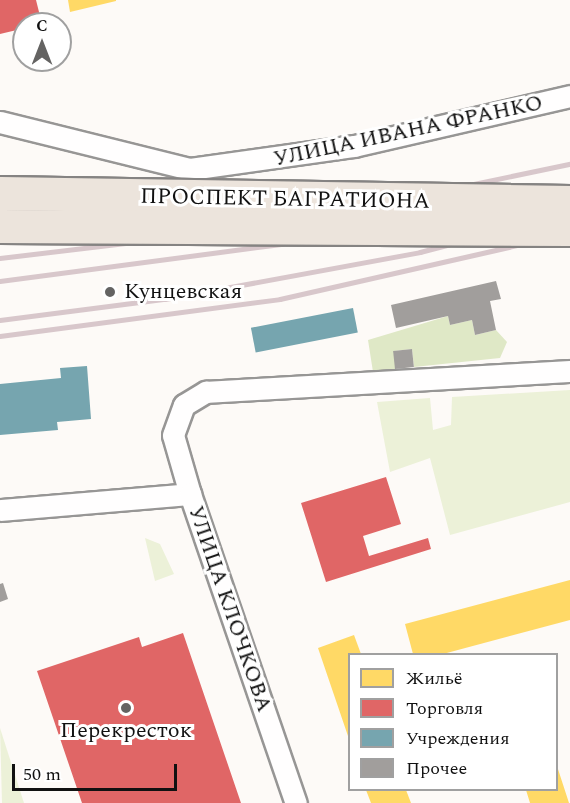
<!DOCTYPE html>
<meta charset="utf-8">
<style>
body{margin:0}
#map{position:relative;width:570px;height:803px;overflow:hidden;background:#fdfaf7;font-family:Spectral,serif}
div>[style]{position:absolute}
.green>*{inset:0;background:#ecf1d8}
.forest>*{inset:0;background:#dfe8c6}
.homes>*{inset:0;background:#ffd966}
.shops>*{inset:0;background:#e06666}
.public>*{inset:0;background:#76a5af;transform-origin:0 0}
.building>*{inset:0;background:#a19e9c;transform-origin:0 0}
.roads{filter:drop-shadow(2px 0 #979695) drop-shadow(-2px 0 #979695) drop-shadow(0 2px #979695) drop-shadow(0 -2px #979695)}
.street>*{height:21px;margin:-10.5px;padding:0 10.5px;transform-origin:10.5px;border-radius:10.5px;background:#fffefe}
.rail>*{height:4.5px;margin:-2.25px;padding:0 2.25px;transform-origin:2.25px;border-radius:2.25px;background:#d8c7cb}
.bridges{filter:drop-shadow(2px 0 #858382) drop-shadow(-2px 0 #858382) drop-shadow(0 2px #858382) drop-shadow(0 -2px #858382)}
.primary-bridge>*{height:33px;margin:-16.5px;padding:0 16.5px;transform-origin:16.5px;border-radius:16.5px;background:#ece4dc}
.dots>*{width:16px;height:16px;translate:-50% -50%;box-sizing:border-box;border:3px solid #fff;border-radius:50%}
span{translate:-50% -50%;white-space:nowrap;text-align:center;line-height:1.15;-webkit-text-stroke:6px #fff;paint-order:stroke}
.street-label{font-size:22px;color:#111}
.poi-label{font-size:22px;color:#111}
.left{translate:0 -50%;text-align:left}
.legend{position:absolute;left:348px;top:653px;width:210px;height:138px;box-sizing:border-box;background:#fff;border:2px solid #a0a0a0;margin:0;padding:8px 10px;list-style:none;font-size:18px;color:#111}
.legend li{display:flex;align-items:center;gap:12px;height:30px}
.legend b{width:30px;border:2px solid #a0a0a0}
.north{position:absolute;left:12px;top:12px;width:60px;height:60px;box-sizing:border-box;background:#fff;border:2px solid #a0a0a0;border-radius:50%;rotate:0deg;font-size:16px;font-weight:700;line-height:24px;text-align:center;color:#111}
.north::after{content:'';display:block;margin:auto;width:21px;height:27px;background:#646362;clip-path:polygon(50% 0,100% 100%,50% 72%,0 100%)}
.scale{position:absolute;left:12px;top:764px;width:165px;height:27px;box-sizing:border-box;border:3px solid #111;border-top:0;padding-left:8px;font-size:18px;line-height:21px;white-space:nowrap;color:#111;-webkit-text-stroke:4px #fff;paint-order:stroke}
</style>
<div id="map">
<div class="green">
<div style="clip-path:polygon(570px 390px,570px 502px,450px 535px,430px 458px,390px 472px,377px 402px,430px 398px,433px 430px,451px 425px,452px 397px)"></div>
<div style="clip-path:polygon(145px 538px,160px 544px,174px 574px,155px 581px)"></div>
<div style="clip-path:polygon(0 728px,24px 803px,2px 803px)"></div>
</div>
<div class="forest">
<div style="clip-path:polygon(448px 316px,450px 325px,472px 320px,475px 335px,496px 330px,507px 342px,500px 358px,414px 367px,412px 349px,394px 351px,396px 369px,373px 372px,368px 340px)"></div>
</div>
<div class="homes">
<div style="clip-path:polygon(68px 0,116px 0,116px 1px,70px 12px)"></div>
<div style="clip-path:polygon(570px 580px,570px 620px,443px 654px,413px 654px,405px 624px)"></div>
<div style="clip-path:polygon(354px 635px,361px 654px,350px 654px,349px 739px,318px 648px)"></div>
<div style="clip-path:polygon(557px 766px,569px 803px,530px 803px,526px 790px,556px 790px)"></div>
<div style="clip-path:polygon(366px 790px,406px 790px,411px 803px,371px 803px)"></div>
</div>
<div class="shops">
<div style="clip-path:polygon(0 0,36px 0,42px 24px,0 34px)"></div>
<div style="clip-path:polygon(386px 477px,401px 524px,363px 536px,369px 556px,428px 538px,431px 549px,326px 582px,301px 503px)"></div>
<div style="clip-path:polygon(183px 633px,241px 803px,82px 803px,37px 671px,139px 637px,142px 647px)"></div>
</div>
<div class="public">
<div style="left:353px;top:308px;width:25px;height:104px;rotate:79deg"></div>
<div style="clip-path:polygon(87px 366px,91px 419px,57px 422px,58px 430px,0 435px,0 384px,61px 378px,60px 368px)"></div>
</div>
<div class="building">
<div style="clip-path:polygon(496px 281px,501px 299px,490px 301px,496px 330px,475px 335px,472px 320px,450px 325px,448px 316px,396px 328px,391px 305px)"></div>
<div style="left:412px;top:349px;width:18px;height:19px;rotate:84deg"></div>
<div style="clip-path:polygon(3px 583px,8px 599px,0 602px,0 584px)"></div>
</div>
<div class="roads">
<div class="street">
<div style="left:0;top:122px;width:196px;rotate:13.9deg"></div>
<div style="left:190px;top:169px;width:166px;rotate:-8deg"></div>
<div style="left:354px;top:146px;width:222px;rotate:-13deg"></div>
<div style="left:190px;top:494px;width:61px;rotate:-106.1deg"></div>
<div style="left:173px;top:435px;width:32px;rotate:-70deg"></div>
<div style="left:184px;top:405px;width:26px;rotate:-31deg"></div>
<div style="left:206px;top:392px;width:365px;rotate:-3.3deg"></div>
<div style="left:0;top:510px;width:191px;rotate:-4.8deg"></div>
<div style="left:190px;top:494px;width:327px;rotate:71.1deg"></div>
</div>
</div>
<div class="rail">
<div style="left:0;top:258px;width:279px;rotate:-6.8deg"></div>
<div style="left:277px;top:225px;width:299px;rotate:-11.8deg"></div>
<div style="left:0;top:281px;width:283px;rotate:-7.5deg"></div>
<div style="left:281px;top:244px;width:295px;rotate:-11.3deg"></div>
<div style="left:0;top:320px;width:166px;rotate:-7.3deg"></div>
<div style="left:165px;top:299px;width:259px;rotate:-10.4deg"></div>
<div style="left:420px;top:252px;width:155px;rotate:-14.6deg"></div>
<div style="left:0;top:336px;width:282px;rotate:-7.5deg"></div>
<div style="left:280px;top:299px;width:297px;rotate:-12.8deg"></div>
</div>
<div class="bridges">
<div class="primary-bridge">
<div style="left:0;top:193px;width:570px;rotate:0.9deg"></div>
<div style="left:0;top:226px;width:570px;rotate:0.3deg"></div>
</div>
</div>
<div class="dots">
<div style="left:110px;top:292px;background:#646362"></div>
<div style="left:126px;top:708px;background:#646362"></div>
</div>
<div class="street-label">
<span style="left:408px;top:131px;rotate:-12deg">УЛИЦА ИВАНА ФРАНКО</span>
<span style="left:285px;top:199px;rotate:1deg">ПРОСПЕКТ БАГРАТИОНА</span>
<span style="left:230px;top:609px;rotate:71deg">УЛИЦА КЛОЧКОВА</span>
</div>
<div class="poi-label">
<span class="left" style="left:124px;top:292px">Кунцевская</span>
<span style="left:126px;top:731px">Перекресток</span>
</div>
<ul class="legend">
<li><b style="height:16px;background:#ffd966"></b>Жильё</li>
<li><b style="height:16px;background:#e06666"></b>Торговля</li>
<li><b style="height:16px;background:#76a5af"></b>Учреждения</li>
<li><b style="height:16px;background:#a19e9c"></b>Прочее</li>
</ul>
<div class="north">С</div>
<div class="scale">50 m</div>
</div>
